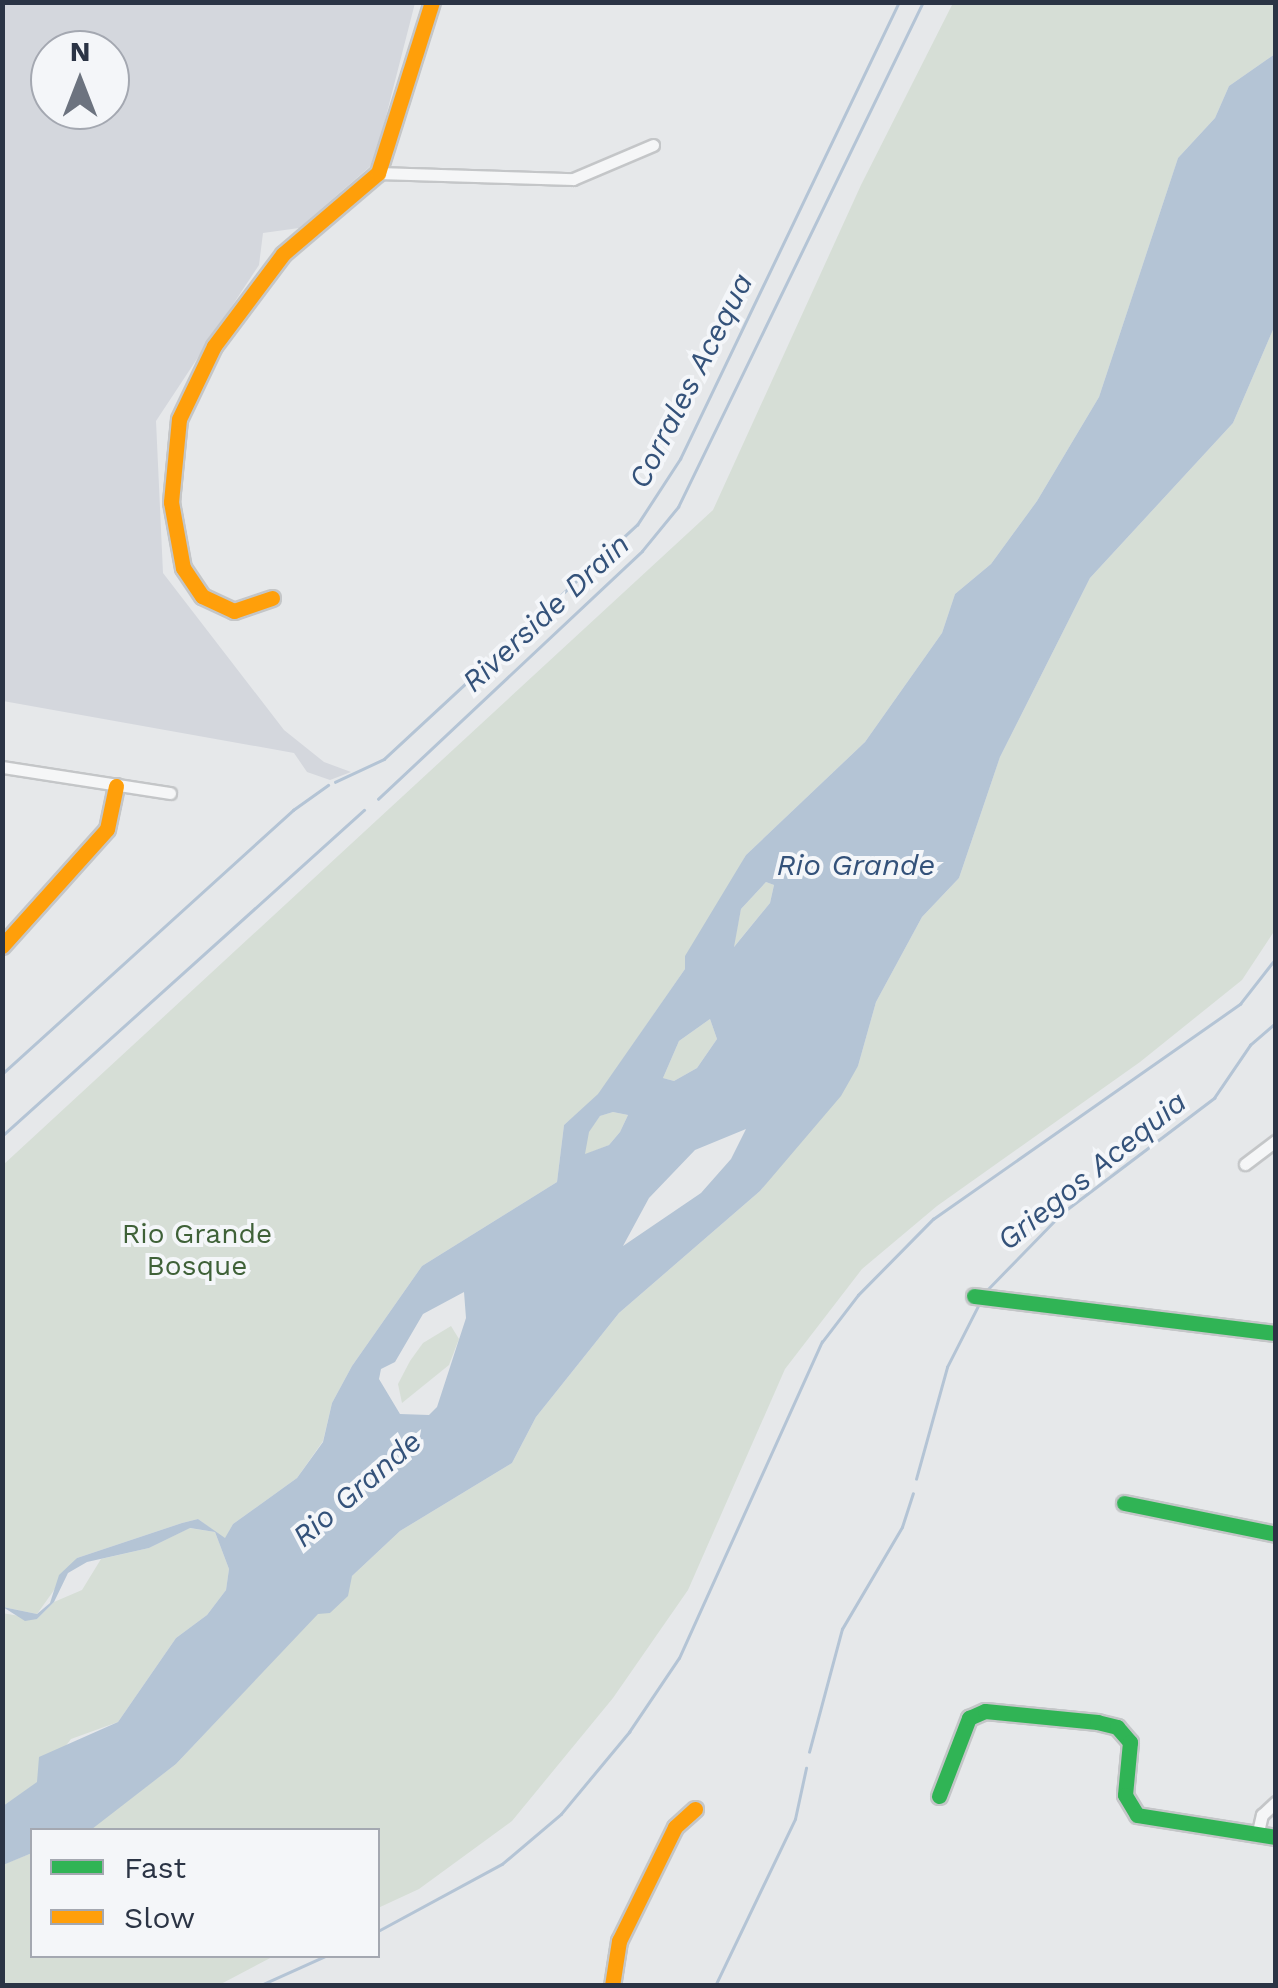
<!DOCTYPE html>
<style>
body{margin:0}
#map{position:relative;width:1278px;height:1988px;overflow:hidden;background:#e6e8ea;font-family:"Work Sans",sans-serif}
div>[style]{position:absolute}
.built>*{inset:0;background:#d4d7dd}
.green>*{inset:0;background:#d6ded6}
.water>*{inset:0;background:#b4c4d5}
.stream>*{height:2.5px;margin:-1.25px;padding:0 1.25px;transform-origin:1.25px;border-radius:1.25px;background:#b4c4d5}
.roads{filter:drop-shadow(2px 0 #c4c6c8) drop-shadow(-2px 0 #c4c6c8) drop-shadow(0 2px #c4c6c8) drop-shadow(0 -2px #c4c6c8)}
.street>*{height:11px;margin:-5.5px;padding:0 5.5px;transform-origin:5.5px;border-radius:5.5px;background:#f5f6f7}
.fast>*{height:15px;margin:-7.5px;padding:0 7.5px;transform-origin:7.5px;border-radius:7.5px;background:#30b455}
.slow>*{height:15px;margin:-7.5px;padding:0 7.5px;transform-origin:7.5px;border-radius:7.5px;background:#ff9f0a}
span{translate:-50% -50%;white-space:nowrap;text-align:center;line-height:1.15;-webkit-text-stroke:8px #f4f6f9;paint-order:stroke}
.park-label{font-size:28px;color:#3f6138}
.water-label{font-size:30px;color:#34527a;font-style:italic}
.frame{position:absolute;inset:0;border:5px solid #2b3445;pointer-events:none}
.legend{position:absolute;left:30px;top:1828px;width:350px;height:130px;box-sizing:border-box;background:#f4f6f9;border:2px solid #a4a8b1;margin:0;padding:12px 18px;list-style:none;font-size:30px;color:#2b3445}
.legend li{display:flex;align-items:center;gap:20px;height:50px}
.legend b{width:50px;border:2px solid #a4a8b1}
.north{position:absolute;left:30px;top:30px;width:100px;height:100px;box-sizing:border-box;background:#f4f6f9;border:2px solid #a4a8b1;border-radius:50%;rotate:0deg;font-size:28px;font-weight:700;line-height:40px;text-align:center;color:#2b3445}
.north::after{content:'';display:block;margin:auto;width:35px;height:45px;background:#6c737f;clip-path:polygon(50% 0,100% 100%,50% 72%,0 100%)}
</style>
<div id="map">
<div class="built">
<div style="clip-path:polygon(evenodd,2px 3px,415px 3px,374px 163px,299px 228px,263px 233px,259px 265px,156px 421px,163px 573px,284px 730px,324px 762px,351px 772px,330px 780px,307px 772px,294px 753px,3px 701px,2px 3px,50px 50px,110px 50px,110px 110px,50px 110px,50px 50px)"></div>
</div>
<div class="green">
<div style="clip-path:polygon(953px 3px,1275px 3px,1275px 54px,1229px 86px,1215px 118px,1178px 158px,1099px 397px,1037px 501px,991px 564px,955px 594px,942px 633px,865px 742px,746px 855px,685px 969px,598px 1095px,564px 1125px,557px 1182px,422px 1266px,352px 1366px,332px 1403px,323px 1441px,297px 1478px,233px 1524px,225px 1539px,198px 1519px,182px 1523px,77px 1558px,37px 1614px,3px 1607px,3px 1165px,713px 510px,861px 185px)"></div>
<div style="clip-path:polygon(1275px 325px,1275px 930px,1242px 980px,1140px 1062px,937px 1206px,862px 1269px,785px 1369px,688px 1590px,613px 1698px,512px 1821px,419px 1889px,378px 1908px,378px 1830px,89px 1830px,176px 1764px,318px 1613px,330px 1613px,352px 1576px,400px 1531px,512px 1463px,536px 1417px,619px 1313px,760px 1191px,858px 1066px,876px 1002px,922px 917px,959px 878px,1000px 757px,1090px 578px,1233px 423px)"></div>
<div style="clip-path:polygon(766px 882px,774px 885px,770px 903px,733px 948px,741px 909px)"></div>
<div style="clip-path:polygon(710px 1019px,717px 1039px,697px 1068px,674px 1081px,663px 1078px,679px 1041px)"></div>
<div style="clip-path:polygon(613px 1112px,628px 1115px,620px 1132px,609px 1145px,584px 1155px,588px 1132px,600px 1116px)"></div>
<div style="clip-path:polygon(451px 1326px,459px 1339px,449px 1365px,402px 1403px,398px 1384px,410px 1361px,423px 1343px)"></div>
<div style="clip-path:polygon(189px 1528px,215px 1532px,229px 1569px,226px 1590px,207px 1615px,176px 1638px,118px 1722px,71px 1739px,38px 1782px,3px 1806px,2px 1613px,37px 1619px,54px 1602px,82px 1590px,101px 1559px,149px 1548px)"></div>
<div style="clip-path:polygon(32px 1853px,32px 1956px,274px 1956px,219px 1985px,3px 1985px,2px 1865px)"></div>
</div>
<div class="water">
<div style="clip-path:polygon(evenodd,1275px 54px,1275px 325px,1233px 423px,1090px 578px,1000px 757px,959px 878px,922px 917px,876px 1002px,858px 1066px,841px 1096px,760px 1191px,619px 1313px,536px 1417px,512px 1463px,400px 1531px,352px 1576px,348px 1596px,330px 1613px,318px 1614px,176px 1764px,92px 1829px,32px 1830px,32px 1853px,3px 1865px,3px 1806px,37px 1782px,39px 1757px,118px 1722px,176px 1638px,207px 1615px,226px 1590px,229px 1569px,215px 1532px,190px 1528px,149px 1548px,87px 1562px,68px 1573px,54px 1602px,37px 1619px,25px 1621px,3px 1607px,37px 1614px,50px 1603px,59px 1575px,77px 1558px,182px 1523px,198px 1519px,225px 1538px,233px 1524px,297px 1478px,323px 1442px,332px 1403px,352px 1366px,422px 1266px,557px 1182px,564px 1125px,598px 1094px,685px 969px,685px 956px,746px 855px,865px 742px,942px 633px,955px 594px,991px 564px,1037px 501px,1099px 397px,1178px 158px,1215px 118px,1229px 86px,1275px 54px,766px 882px,774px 885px,770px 903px,734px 947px,741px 909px,766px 882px,1275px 54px,710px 1019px,717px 1039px,697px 1068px,674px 1081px,663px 1078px,679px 1041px,710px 1019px,1275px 54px,613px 1112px,628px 1115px,620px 1132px,609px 1145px,585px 1154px,589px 1132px,600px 1116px,613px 1112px,1275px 54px,746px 1129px,731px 1159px,701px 1193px,623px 1246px,649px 1198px,695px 1150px,746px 1129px,1275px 54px,464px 1292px,466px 1318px,437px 1407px,429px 1415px,400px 1414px,379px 1379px,381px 1369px,395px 1362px,423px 1314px,464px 1292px)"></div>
</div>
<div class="stream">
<div style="left:335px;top:782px;width:54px;rotate:-25.1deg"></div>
<div style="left:384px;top:759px;width:345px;rotate:-42.8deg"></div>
<div style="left:637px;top:525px;width:79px;rotate:-56.9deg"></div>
<div style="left:680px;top:459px;width:507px;rotate:-64.4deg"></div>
<div style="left:378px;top:799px;width:362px;rotate:-43.2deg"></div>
<div style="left:642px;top:551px;width:57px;rotate:-50.7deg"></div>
<div style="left:678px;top:507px;width:561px;rotate:-64.12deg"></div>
<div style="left:2px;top:1074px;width:393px;rotate:-42.2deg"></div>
<div style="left:293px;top:810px;width:43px;rotate:-35.5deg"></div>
<div style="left:2px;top:1136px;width:487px;rotate:-42deg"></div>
<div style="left:986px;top:1291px;width:109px;rotate:-45.7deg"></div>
<div style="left:1062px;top:1213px;width:191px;rotate:-37.1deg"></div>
<div style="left:1214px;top:1098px;width:64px;rotate:-55.8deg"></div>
<div style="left:1250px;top:1045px;width:35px;rotate:-41deg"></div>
<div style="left:916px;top:1479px;width:116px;rotate:-74.5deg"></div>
<div style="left:947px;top:1367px;width:73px;rotate:-63.1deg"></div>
<div style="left:809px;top:1752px;width:127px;rotate:-75deg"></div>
<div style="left:842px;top:1629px;width:118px;rotate:-59.5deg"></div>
<div style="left:902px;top:1527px;width:35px;rotate:-72deg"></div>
<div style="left:378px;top:1931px;width:141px;rotate:-28.4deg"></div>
<div style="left:502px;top:1864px;width:77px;rotate:-40.3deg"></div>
<div style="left:561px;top:1814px;width:107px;rotate:-50.3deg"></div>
<div style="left:629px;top:1732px;width:89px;rotate:-56deg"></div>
<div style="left:679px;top:1658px;width:347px;rotate:-65.7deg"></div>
<div style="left:822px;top:1342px;width:59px;rotate:-52.5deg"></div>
<div style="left:858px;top:1295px;width:107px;rotate:-45.4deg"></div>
<div style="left:933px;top:1219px;width:375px;rotate:-35deg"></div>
<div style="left:1240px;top:1004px;width:58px;rotate:-52deg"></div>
<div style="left:259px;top:1986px;width:72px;rotate:-24.4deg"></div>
<div style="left:715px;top:1986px;width:185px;rotate:-64.4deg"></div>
<div style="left:795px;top:1819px;width:52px;rotate:-77.8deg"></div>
</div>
<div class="roads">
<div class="street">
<div style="left:378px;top:173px;width:195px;rotate:1.8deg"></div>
<div style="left:573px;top:179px;width:87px;rotate:-23deg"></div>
<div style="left:2px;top:767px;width:170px;rotate:8.8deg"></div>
<div style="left:1245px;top:1164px;width:39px;rotate:-37deg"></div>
<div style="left:1257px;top:1836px;width:22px;rotate:-77deg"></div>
<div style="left:1262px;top:1815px;width:19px;rotate:-43deg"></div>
</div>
<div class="fast">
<div style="left:974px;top:1296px;width:304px;rotate:7deg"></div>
<div style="left:1124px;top:1503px;width:155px;rotate:11.5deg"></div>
<div style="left:939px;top:1796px;width:84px;rotate:-69deg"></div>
<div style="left:969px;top:1718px;width:17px;rotate:-24deg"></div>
<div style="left:985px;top:1711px;width:113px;rotate:5.6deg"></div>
<div style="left:1097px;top:1722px;width:21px;rotate:14deg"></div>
<div style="left:1117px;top:1727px;width:20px;rotate:49deg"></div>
<div style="left:1130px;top:1742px;width:53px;rotate:95.4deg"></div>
<div style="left:1125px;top:1795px;width:23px;rotate:59deg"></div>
<div style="left:1137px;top:1815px;width:141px;rotate:9deg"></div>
</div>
<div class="slow">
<div style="left:272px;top:598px;width:40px;rotate:161.1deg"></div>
<div style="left:234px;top:611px;width:35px;rotate:-155deg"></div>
<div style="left:202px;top:596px;width:34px;rotate:-124deg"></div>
<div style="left:183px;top:568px;width:67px;rotate:-100.3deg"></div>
<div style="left:171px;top:502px;width:83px;rotate:-84.5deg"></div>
<div style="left:179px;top:419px;width:81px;rotate:-64.4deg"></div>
<div style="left:214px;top:346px;width:115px;rotate:-53.1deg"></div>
<div style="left:283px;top:254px;width:125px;rotate:-40.5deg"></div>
<div style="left:378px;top:173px;width:179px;rotate:-72.5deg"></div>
<div style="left:2px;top:946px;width:157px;rotate:-48.1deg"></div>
<div style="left:107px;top:829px;width:44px;rotate:-78.2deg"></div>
<div style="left:612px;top:1986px;width:46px;rotate:-81.2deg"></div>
<div style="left:619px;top:1941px;width:127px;rotate:-63.8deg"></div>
<div style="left:675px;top:1827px;width:27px;rotate:-42deg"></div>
</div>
</div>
<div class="park-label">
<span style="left:197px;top:1250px">Rio Grande<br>Bosque</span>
</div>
<div class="water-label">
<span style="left:691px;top:381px;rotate:-63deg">Corrales Acequa</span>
<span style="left:546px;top:613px;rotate:-43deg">Riverside Drain</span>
<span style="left:856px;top:865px">Rio Grande</span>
<span style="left:1092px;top:1171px;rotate:-39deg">Griegos Acequia</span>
<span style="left:357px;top:1489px;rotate:-41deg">Rio Grande</span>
</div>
<div class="frame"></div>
<ul class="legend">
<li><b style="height:12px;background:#30b455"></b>Fast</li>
<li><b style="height:12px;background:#ff9f0a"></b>Slow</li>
</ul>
<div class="north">N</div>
</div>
